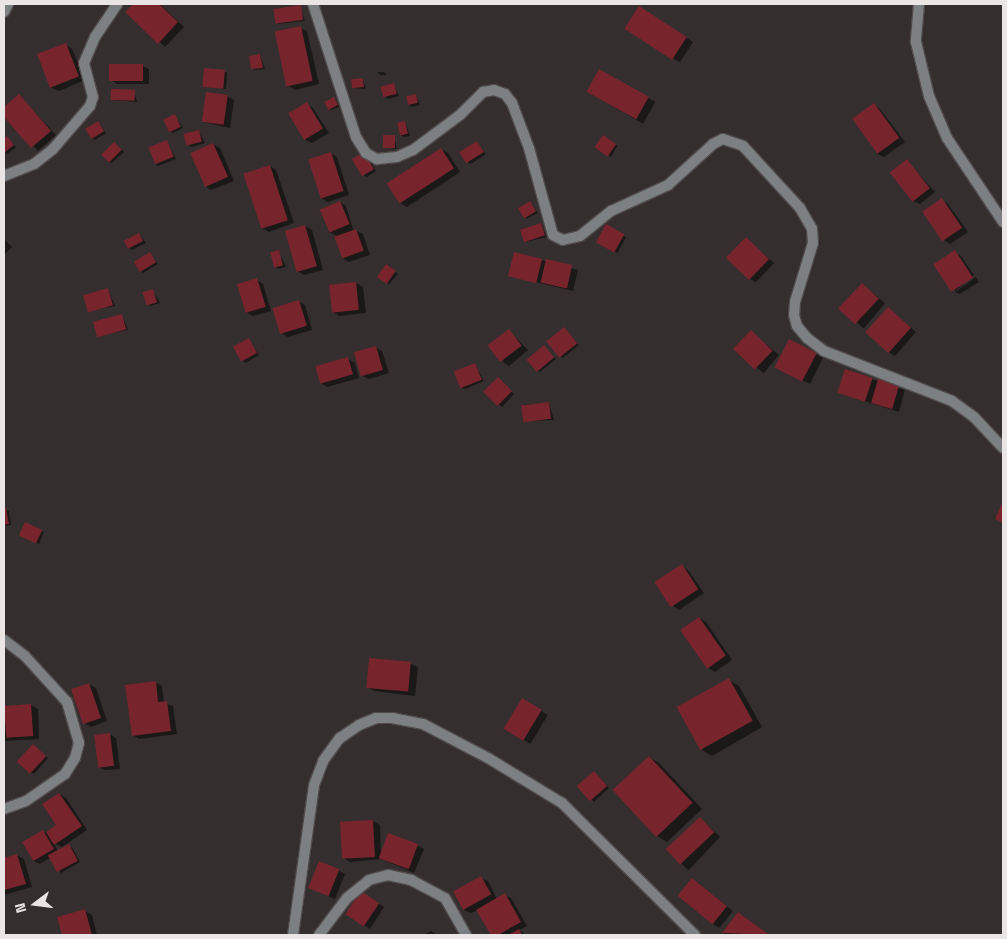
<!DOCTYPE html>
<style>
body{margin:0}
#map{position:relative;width:1007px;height:939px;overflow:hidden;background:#342e2e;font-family:"Space Grotesk",sans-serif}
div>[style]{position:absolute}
.shadow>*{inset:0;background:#0007;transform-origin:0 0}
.building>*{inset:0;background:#77242d;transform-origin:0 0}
.roads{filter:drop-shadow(1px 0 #514b4b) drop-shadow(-1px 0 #514b4b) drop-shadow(0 1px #514b4b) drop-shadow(0 -1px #514b4b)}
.minor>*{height:10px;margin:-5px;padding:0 5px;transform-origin:5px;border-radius:5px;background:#7d8082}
span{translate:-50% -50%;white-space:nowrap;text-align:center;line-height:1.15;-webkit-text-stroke:4px #342e2e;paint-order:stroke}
.frame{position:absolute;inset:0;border:5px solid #ebe6e6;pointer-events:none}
.north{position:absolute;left:10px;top:879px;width:50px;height:50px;-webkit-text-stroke:4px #342e2e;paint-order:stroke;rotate:255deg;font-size:14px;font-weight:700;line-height:20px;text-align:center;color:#ebe6e6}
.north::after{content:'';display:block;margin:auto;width:18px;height:22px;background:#ebe6e6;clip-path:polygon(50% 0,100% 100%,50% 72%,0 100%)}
</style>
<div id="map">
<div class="shadow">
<div style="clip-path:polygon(134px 4px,160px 4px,184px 27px,165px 47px,127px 12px)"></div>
<div style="clip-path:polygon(300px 7px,305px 21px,277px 24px)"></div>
<div style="clip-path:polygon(646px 11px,693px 42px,680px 62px,674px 59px)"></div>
<div style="clip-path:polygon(300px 28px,307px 31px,319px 84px,295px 90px,289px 86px)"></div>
<div style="clip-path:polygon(66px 45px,72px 49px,85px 80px,59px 91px,52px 88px,39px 56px)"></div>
<div style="clip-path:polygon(260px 55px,265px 69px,255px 70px,253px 68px)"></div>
<div style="clip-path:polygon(142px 66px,149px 69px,149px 84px,117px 84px,111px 80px)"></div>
<div style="left:600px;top:70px;width:64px;height:25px;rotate:30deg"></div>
<div style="clip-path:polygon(224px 71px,227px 73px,226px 89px,204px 86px)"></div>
<div style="clip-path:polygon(377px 72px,384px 72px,387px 75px,380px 75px)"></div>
<div style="clip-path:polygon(363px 80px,366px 89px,353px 88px)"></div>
<div style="clip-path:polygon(394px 85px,399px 96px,388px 99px,385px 97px)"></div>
<div style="clip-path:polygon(134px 91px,137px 102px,112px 100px)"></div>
<div style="clip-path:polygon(416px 95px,420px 105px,412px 107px,409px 105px)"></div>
<div style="clip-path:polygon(19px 96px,56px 135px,38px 151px,4px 115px,4px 109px)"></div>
<div style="clip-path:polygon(227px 96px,234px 100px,230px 128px,203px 122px)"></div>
<div style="clip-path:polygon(334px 98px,340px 107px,331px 110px,328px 108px)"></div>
<div style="clip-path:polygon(307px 104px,313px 108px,329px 133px,312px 143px,305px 140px)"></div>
<div style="clip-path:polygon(874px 105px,880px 109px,905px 142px,884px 157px,877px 154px)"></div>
<div style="clip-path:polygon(175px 115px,183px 128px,173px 133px,170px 131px)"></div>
<div style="clip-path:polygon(98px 122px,106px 133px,95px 140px,92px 138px)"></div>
<div style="clip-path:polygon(405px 122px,410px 136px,404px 137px,401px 135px)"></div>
<div style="clip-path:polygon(199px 132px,205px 143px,192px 147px,189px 146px)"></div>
<div style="clip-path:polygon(394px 136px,397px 149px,384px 147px)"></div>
<div style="left:603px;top:137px;width:17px;height:13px;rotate:31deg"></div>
<div style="clip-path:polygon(7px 138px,16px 147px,6px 155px,4px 140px)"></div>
<div style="clip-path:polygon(167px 141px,176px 159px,158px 166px,155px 164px)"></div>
<div style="clip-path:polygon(477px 143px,486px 154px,471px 164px,468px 163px)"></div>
<div style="clip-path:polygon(213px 144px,220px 148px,234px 181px,211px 190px,205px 186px)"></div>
<div style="clip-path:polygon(117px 145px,124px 152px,112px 163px,109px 162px)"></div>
<div style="clip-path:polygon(441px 149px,448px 153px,460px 172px,407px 207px,400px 203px)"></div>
<div style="clip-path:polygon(331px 153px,337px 157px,349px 195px,328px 202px,321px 198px)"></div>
<div style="clip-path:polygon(367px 155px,376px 171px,367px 177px,364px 175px)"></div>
<div style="clip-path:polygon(907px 161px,935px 192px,920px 204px,913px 201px)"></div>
<div style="clip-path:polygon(270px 166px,276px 170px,294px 223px,269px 232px,262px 228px)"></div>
<div style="clip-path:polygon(942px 200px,948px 204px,968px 232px,950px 244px,944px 240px)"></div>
<div style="clip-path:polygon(340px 202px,346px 206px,353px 229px,363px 234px,370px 255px,349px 262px,342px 258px,337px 236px,329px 232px)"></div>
<div style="clip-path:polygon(530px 202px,538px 213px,526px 219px,519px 208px)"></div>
<div style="clip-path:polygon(541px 224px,547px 237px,525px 242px)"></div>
<div style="clip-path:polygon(305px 226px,312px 230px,323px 270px,304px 275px,297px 271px)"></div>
<div style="left:606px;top:226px;width:23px;height:18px;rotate:29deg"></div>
<div style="clip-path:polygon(139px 234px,146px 243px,132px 250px,129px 248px)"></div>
<div style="clip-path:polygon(4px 239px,12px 247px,4px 255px)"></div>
<div style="clip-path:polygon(746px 239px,774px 263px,756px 282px,750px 279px)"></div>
<div style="clip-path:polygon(279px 252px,286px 267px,278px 269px,275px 267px)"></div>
<div style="clip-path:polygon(955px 252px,961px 256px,974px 275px,955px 291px)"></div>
<div style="clip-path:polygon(150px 253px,158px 264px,143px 273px,141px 271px)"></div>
<div style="clip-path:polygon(541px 260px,578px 270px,573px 291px,510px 276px)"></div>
<div style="clip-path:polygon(389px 267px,398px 274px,389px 284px,387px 283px)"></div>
<div style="clip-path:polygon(976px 277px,979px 282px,960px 294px,955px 292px)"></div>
<div style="clip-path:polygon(257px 280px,263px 284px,271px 311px,253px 316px,246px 312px)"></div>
<div style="clip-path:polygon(356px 283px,363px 287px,366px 313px,339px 316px,333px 312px)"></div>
<div style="left:862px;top:284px;width:30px;height:33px;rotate:40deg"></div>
<div style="clip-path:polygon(108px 289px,115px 306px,89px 311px)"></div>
<div style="clip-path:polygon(153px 291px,160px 303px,150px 306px,147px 304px)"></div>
<div style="clip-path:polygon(299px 301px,305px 305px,312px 330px,288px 337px,281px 333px)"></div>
<div style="clip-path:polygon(888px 308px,916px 332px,895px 356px,888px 352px)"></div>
<div style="clip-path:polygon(122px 315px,128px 330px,98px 336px)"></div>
<div style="clip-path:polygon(564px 329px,579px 345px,563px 358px,560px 356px)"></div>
<div style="clip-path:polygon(509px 331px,528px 350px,509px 366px,503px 362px)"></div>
<div style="left:751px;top:332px;width:36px;height:24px;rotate:39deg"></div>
<div style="clip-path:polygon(249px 340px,259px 355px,246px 363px,243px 361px)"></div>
<div style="clip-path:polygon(375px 347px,382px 351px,389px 373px,369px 379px,362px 376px)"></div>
<div style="clip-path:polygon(544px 347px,556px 359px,540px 372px,537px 371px)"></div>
<div style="clip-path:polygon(816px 354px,823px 358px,810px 384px,783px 371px)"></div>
<div style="clip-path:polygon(348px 359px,355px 363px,359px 378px,327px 387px,321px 383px)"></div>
<div style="clip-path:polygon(475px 365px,484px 381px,465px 389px,462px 388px)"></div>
<div style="clip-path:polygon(872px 379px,905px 390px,899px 412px,839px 393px)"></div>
<div style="clip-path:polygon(501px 381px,514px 394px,502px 407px,486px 392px)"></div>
<div style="clip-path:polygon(549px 403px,554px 420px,524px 421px,523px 405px)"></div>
<div style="clip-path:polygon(4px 510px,9px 511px,11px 525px,4px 526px)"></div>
<div style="clip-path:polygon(26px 524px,44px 532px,39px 544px,23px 537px)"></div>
<div style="clip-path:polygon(682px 566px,688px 570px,704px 593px,679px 610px,673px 606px)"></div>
<div style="clip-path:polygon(699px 618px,706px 622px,732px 660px,715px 672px,708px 668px,682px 630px)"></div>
<div style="clip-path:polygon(370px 659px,411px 664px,418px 667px,415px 696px,374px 691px,368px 688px)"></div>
<div style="clip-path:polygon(729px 680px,739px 686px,762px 727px,712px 756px,702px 750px)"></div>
<div style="clip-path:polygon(155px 682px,162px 686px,164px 703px,173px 706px,177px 734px,139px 739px,133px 735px)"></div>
<div style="clip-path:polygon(89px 684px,96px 688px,107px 721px,91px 727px,84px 723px)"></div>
<div style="left:523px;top:700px;width:29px;height:34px;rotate:31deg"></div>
<div style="clip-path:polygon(31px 705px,38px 709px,39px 739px,4px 741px,4px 707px)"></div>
<div style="clip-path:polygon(110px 734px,116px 738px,120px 769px,105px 770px,98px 767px)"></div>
<div style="clip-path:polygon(36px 748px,48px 758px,34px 774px,31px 772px)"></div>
<div style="clip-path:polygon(649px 757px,659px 763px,702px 809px,667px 842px,657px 836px)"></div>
<div style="clip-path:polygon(597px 775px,609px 788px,594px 802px,592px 800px)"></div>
<div style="clip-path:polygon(59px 794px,66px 798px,87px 830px,62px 847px,54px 843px,58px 852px,72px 847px,80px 862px,61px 873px,50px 858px,40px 864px,33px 861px,43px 831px,46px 833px,58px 825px)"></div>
<div style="left:701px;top:819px;width:26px;height:46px;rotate:43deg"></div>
<div style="clip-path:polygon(373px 821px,380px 825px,381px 854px,417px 845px,424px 849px,414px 873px,381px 859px,350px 862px,344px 858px,342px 822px)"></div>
<div style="clip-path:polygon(17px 855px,24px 859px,32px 887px,4px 895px,4px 859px)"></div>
<div style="clip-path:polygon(338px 870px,345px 874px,335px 899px,310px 888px)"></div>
<div style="clip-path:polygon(481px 878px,488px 881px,497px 899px,505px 895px,511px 898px,527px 926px,519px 930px,526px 935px,493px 935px,478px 910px,471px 913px,464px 910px)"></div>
<div style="clip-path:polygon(693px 879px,733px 911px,719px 928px,713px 924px)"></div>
<div style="clip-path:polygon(368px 897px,384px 907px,370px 929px,364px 925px)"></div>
<div style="clip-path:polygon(85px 911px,92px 915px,97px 935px,64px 935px,59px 918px)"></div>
<div style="clip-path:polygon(738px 913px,745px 917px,768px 935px,726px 935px,723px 933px)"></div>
<div style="clip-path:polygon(431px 931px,437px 935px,424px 935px)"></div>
</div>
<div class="building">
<div style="clip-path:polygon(133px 4px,159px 4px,178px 22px,158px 44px,125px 12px)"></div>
<div style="left:301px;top:5px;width:15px;height:28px;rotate:82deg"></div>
<div style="left:639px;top:6px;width:57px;height:27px;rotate:33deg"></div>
<div style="left:301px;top:26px;width:56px;height:27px;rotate:78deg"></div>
<div style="left:66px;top:43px;width:36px;height:31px;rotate:69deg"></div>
<div style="clip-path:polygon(260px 54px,263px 68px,251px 69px,249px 56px)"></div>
<div style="left:143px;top:64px;width:17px;height:34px;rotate:90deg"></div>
<div style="left:204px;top:68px;width:21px;height:19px;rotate:5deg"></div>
<div style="left:599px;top:69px;width:57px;height:26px;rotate:29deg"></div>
<div style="left:363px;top:78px;width:9px;height:12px;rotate:84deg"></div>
<div style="left:394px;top:83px;width:11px;height:14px;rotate:75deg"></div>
<div style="left:111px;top:89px;width:24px;height:11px;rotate:2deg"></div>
<div style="left:206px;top:92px;width:22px;height:30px;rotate:8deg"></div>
<div style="clip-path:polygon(19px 94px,51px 131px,31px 148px,4px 117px,4px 107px)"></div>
<div style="left:416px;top:94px;width:9px;height:10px;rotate:77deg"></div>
<div style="left:334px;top:97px;width:9px;height:11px;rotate:63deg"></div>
<div style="left:307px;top:102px;width:31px;height:22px;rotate:59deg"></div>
<div style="left:874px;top:103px;width:43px;height:27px;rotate:54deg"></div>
<div style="left:175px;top:114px;width:14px;height:13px;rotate:65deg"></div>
<div style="left:98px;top:121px;width:12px;height:15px;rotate:59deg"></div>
<div style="left:405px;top:121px;width:13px;height:8px;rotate:77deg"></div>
<div style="left:199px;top:130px;width:12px;height:16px;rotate:76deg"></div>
<div style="left:383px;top:135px;width:12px;height:13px"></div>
<div style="left:603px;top:135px;width:16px;height:15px;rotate:35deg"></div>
<div style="clip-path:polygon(7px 136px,14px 145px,4px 153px,4px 139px)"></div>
<div style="left:167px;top:140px;width:18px;height:20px;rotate:68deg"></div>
<div style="left:477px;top:141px;width:13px;height:21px;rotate:58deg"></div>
<div style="left:114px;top:142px;width:11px;height:18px;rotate:45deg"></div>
<div style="left:213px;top:143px;width:37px;height:25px;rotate:66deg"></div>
<div style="left:441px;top:148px;width:24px;height:65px;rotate:57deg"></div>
<div style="left:331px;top:152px;width:41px;height:24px;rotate:72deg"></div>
<div style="left:364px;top:152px;width:20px;height:14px;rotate:60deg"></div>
<div style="left:907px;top:159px;width:37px;height:22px;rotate:52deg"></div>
<div style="left:270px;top:165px;width:58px;height:28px;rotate:72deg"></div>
<div style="left:942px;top:198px;width:36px;height:24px;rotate:56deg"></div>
<div style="left:340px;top:201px;width:25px;height:22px;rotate:67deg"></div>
<div style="left:530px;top:201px;width:12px;height:14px;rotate:59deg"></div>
<div style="left:541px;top:223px;width:13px;height:22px;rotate:72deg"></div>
<div style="left:606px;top:224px;width:21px;height:21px;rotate:29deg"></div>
<div style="left:305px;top:225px;width:43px;height:21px;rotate:74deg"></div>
<div style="left:356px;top:229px;width:23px;height:23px;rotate:70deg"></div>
<div style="left:139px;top:233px;width:9px;height:17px;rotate:63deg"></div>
<div style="left:746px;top:237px;width:32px;height:29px;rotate:44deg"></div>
<div style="left:279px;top:250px;width:16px;height:9px;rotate:76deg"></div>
<div style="left:955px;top:250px;width:33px;height:26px;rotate:57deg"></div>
<div style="left:150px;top:252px;width:12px;height:19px;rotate:59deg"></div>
<div style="left:514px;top:252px;width:29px;height:25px;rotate:14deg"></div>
<div style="left:546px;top:259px;width:27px;height:24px;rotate:13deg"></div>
<div style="left:386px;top:264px;width:12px;height:16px;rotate:35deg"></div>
<div style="left:257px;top:278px;width:30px;height:21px;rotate:73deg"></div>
<div style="left:356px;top:282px;width:28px;height:27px;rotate:84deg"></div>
<div style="left:862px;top:283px;width:23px;height:35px;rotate:43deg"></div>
<div style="left:108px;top:288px;width:18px;height:26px;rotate:74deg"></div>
<div style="left:153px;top:289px;width:14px;height:11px;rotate:73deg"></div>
<div style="left:299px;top:300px;width:27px;height:28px;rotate:73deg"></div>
<div style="left:888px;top:307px;width:31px;height:34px;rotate:42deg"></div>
<div style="left:122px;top:314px;width:16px;height:30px;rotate:75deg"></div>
<div style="left:564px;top:327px;width:21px;height:23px;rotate:51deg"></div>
<div style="left:509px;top:329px;width:21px;height:27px;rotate:53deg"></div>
<div style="left:751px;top:330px;width:30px;height:26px;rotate:44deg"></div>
<div style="left:249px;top:338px;width:17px;height:18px;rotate:62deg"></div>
<div style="left:789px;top:339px;width:31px;height:32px;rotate:27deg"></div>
<div style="left:544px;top:345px;width:16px;height:23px;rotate:50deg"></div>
<div style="left:376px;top:346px;width:25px;height:23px;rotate:74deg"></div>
<div style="left:348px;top:357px;width:18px;height:34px;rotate:74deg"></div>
<div style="left:475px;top:363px;width:18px;height:23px;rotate:68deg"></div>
<div style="left:845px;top:369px;width:29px;height:25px;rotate:18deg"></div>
<div style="left:498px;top:377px;width:20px;height:21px;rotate:45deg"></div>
<div style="left:878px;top:379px;width:22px;height:25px;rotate:16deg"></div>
<div style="left:549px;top:402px;width:17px;height:28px;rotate:83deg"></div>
<div style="clip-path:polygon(1003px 501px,1003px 523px,995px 519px)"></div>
<div style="clip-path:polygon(4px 508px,6px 508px,9px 524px,4px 525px)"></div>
<div style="left:25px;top:522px;width:19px;height:15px;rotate:25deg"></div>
<div style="left:682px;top:564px;width:30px;height:33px;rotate:57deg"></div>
<div style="left:699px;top:617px;width:47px;height:23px;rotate:55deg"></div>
<div style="left:369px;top:658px;width:42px;height:30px;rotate:5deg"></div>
<div style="left:729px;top:678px;width:49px;height:60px;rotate:61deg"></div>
<div style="clip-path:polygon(156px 681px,158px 702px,167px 701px,171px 731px,132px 736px,125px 685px)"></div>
<div style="left:89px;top:683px;width:37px;height:19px;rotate:71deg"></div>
<div style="left:522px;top:698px;width:23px;height:36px;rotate:31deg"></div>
<div style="left:31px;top:704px;width:32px;height:27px;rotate:86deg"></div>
<div style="left:110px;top:733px;width:33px;height:16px;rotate:83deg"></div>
<div style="left:33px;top:744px;width:18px;height:24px;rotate:43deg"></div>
<div style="left:649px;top:756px;width:64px;height:50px;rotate:47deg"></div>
<div style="left:594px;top:771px;width:20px;height:23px;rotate:49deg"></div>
<div style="clip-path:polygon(59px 793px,82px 826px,54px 845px,46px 832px,56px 825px,42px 804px)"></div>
<div style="left:700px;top:817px;width:21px;height:47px;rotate:47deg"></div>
<div style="left:373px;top:820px;width:37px;height:33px;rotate:87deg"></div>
<div style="left:43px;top:830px;width:22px;height:24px;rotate:60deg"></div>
<div style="left:388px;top:833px;width:32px;height:27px;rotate:20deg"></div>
<div style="left:69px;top:844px;width:19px;height:24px;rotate:62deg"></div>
<div style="clip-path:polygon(17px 854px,26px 884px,4px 890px,4px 858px)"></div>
<div style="left:319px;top:861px;width:22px;height:29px;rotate:22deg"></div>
<div style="left:481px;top:876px;width:21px;height:32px;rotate:61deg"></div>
<div style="left:692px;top:878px;width:45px;height:23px;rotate:39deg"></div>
<div style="left:361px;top:891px;width:22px;height:28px;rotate:34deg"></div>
<div style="clip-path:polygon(505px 893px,521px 922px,498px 935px,491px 935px,476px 910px)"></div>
<div style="clip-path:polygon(85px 909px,92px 935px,62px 935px,57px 917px)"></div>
<div style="clip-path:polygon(738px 912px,769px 935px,722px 933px)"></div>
<div style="clip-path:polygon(519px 929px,522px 935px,508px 935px)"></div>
</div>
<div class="roads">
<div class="minor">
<div style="left:313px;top:4px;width:140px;rotate:72.1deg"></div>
<div style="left:356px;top:137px;width:19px;rotate:58deg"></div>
<div style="left:366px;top:153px;width:13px;rotate:29deg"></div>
<div style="left:377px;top:159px;width:20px;rotate:-6deg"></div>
<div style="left:397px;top:157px;width:17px;rotate:-24deg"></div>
<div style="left:413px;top:150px;width:59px;rotate:-36.7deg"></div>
<div style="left:460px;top:115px;width:33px;rotate:-45deg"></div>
<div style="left:483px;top:92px;width:11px;rotate:-10deg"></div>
<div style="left:494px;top:90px;width:12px;rotate:20deg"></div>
<div style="left:505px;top:94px;width:11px;rotate:52deg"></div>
<div style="left:512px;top:103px;width:48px;rotate:69.3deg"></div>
<div style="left:529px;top:148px;width:90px;rotate:74.6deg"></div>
<div style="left:553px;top:235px;width:11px;rotate:27deg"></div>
<div style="left:563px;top:240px;width:17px;rotate:-13deg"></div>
<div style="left:580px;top:236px;width:40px;rotate:-39deg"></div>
<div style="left:611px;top:211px;width:63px;rotate:-24.5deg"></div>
<div style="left:668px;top:185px;width:61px;rotate:-42.3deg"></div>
<div style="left:713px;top:144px;width:11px;rotate:-27deg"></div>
<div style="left:723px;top:139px;width:21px;rotate:19deg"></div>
<div style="left:743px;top:146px;width:84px;rotate:47.4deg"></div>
<div style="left:800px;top:208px;width:24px;rotate:60deg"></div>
<div style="left:812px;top:229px;width:14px;rotate:86deg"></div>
<div style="left:813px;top:243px;width:62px;rotate:107deg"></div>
<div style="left:795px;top:302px;width:13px;rotate:94deg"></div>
<div style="left:794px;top:315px;width:11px;rotate:75deg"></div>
<div style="left:797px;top:326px;width:16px;rotate:50deg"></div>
<div style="left:807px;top:338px;width:21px;rotate:37deg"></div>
<div style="left:824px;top:351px;width:137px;rotate:21.3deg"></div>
<div style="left:952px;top:401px;width:27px;rotate:36deg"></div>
<div style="left:974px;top:417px;width:42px;rotate:46.9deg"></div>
<div style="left:919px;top:4px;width:38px;rotate:95deg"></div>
<div style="left:916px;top:42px;width:56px;rotate:76.5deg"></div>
<div style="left:929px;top:96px;width:46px;rotate:66.8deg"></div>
<div style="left:947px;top:138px;width:101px;rotate:56.3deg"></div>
<div style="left:4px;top:12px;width:9px;rotate:-63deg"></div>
<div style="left:4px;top:176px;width:32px;rotate:-22deg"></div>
<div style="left:34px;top:164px;width:24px;rotate:-38deg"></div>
<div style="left:53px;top:149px;width:57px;rotate:-49.3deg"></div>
<div style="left:90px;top:106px;width:9px;rotate:-72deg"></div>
<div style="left:93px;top:97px;width:35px;rotate:-105deg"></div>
<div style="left:84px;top:63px;width:28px;rotate:-67deg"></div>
<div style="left:95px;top:37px;width:40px;rotate:-56deg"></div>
<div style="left:4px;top:640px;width:26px;rotate:37deg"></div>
<div style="left:25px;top:656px;width:62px;rotate:47.6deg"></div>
<div style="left:67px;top:702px;width:43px;rotate:73.7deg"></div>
<div style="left:79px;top:743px;width:16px;rotate:105deg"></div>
<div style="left:75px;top:758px;width:19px;rotate:122deg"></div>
<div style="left:65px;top:774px;width:47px;rotate:145.3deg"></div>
<div style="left:26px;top:801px;width:23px;rotate:160deg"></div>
<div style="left:293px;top:935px;width:151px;rotate:-82deg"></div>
<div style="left:314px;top:785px;width:26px;rotate:-69deg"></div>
<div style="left:323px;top:761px;width:29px;rotate:-54deg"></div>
<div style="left:340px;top:738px;width:23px;rotate:-34deg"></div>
<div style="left:359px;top:725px;width:18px;rotate:-22deg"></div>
<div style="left:376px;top:718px;width:16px"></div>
<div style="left:392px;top:718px;width:32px;rotate:11deg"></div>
<div style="left:423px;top:724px;width:73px;rotate:27.6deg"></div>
<div style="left:488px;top:758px;width:87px;rotate:31.3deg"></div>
<div style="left:562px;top:803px;width:187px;rotate:44.8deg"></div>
<div style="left:319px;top:935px;width:46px;rotate:-52.9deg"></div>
<div style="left:347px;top:898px;width:28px;rotate:-39deg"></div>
<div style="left:369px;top:880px;width:20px;rotate:-15deg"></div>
<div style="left:388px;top:875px;width:24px;rotate:12deg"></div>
<div style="left:411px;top:880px;width:38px;rotate:28deg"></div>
<div style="left:445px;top:898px;width:43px;rotate:60.4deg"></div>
</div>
</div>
<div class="frame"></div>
<div class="north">N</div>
</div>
